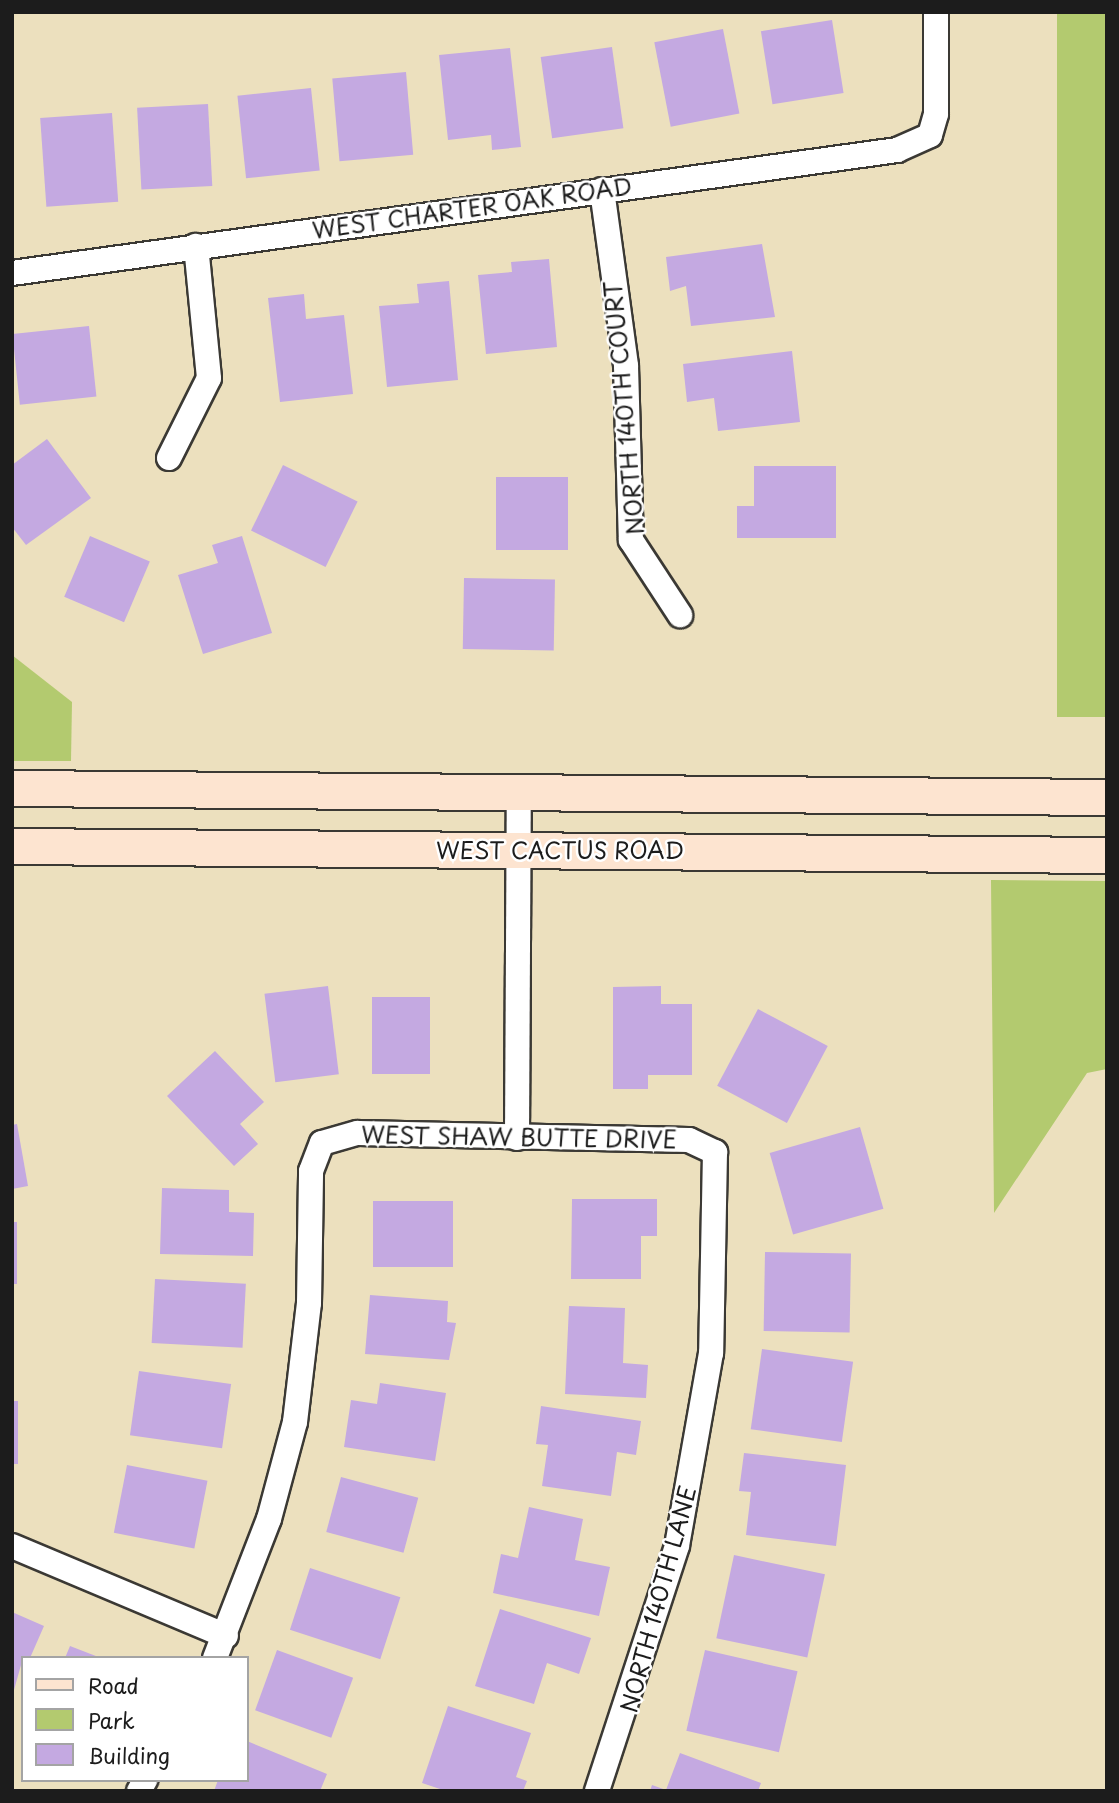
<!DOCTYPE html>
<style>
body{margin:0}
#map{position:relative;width:1119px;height:1803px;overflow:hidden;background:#ece0be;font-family:"Playpen Sans",sans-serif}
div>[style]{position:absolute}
.green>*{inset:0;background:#b3ca6f;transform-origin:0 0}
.building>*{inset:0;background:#c4a9e1;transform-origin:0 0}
.roads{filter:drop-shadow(2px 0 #3b3934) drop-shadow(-2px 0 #3b3934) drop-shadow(0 2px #3b3934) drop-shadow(0 -2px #3b3934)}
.street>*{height:24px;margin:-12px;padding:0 12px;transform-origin:12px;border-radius:12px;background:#fff}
.secondary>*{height:35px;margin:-17.5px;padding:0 17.5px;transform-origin:17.5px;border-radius:17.5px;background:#fde4d0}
span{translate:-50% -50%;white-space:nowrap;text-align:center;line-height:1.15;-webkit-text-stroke:5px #fff;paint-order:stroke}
.street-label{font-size:23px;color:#1c1c1c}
.frame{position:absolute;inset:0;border:14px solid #1c1c1c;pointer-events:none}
.legend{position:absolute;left:21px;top:1656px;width:228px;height:126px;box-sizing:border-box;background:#fff;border:2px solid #a4a4a4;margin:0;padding:9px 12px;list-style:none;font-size:21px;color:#1c1c1c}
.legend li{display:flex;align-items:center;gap:14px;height:35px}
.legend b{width:35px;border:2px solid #a4a4a4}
</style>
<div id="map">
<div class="green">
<div style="left:1057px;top:12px;width:50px;height:705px"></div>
<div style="clip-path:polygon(12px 655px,72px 702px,71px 761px,12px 761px)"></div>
<div style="clip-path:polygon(991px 880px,1107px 881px,1107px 1069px,1087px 1073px,994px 1213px)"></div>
</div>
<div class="building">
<div style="left:832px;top:20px;width:74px;height:72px;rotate:81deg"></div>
<div style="left:723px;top:29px;width:86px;height:70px;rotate:79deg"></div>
<div style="left:612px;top:47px;width:82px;height:72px;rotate:82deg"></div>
<div style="clip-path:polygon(510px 48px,521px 147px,492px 150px,491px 135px,448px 140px,439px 55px)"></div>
<div style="left:406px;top:72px;width:83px;height:74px;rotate:85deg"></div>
<div style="left:311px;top:88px;width:83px;height:74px;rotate:84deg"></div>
<div style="left:208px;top:104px;width:82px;height:71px;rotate:87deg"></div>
<div style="left:112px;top:113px;width:89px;height:72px;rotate:86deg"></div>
<div style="clip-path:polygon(762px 244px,775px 317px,691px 326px,686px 286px,670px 291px,666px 257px)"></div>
<div style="clip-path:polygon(549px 259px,557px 347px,486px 354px,478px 275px,512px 272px,511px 262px)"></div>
<div style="clip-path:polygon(449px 281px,458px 380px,387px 387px,379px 306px,419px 303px,417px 284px)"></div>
<div style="clip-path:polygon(304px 294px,306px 319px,344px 315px,353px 394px,280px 402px,268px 298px)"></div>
<div style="left:89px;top:326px;width:71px;height:77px;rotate:84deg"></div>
<div style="clip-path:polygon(792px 351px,800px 422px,718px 431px,714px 398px,687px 402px,683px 364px)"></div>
<div style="clip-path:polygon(47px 439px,91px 498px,26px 545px,12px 527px,12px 465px)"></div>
<div style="left:283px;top:465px;width:83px;height:73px;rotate:26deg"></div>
<div style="clip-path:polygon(754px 466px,836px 466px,836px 538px,737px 538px,737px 506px,754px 506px)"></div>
<div style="left:496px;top:477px;width:72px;height:73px"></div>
<div style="left:90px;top:536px;width:65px;height:66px;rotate:23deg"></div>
<div style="clip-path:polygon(242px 536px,272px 633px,203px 654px,178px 575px,218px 563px,212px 545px)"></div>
<div style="left:464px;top:578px;width:91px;height:71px;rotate:1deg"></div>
<div style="left:328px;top:986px;width:89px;height:64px;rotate:83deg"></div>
<div style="clip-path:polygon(661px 986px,661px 1004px,692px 1004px,692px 1075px,648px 1075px,648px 1089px,613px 1089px,613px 987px)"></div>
<div style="left:372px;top:997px;width:58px;height:77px"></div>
<div style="left:758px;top:1009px;width:79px;height:87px;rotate:28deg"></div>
<div style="clip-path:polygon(215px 1051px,264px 1102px,240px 1124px,258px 1144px,234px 1166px,167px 1096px)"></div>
<div style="clip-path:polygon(17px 1124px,28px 1186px,12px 1189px,12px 1125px)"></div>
<div style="left:860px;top:1127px;width:85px;height:94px;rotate:74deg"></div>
<div style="clip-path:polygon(162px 1188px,229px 1190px,229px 1212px,254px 1213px,253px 1256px,160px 1254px)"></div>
<div style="clip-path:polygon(572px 1199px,657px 1199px,657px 1236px,641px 1236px,641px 1279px,571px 1279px)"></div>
<div style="left:373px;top:1201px;width:80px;height:66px"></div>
<div style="left:12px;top:1222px;width:5px;height:62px"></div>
<div style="left:765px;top:1252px;width:86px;height:79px;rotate:1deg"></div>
<div style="left:155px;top:1279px;width:91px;height:64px;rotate:3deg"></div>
<div style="clip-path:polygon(370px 1295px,448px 1301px,447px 1322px,456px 1323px,449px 1360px,365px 1354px)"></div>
<div style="clip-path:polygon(569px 1306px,625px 1308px,623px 1363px,648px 1365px,646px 1398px,565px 1394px)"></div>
<div style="left:762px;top:1349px;width:92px;height:81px;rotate:8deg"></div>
<div style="left:139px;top:1371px;width:93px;height:65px;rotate:8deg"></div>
<div style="clip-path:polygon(380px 1383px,446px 1393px,435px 1461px,344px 1447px,351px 1400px,377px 1404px)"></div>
<div style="left:12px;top:1401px;width:6px;height:63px"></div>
<div style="clip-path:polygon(541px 1406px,641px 1421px,636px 1455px,617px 1452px,611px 1496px,542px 1486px,548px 1445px,536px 1444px)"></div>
<div style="clip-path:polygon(744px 1453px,846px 1465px,836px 1546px,746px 1535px,751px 1492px,739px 1491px)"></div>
<div style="left:127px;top:1465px;width:82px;height:69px;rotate:11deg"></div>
<div style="left:341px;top:1477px;width:80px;height:57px;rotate:15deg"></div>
<div style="clip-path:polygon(529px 1507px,583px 1519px,575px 1560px,610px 1567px,599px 1616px,493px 1593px,501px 1554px,518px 1558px)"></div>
<div style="left:734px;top:1555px;width:93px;height:85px;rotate:12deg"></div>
<div style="left:310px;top:1568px;width:95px;height:65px;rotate:18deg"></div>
<div style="clip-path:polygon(500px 1609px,591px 1638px,579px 1674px,547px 1663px,534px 1704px,475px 1686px)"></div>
<div style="clip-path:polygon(12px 1612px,44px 1626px,30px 1658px,23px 1658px,12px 1697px)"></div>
<div style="clip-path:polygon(70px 1646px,101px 1658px,65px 1658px)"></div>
<div style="left:277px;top:1650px;width:81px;height:64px;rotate:20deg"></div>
<div style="left:705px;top:1650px;width:95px;height:83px;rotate:13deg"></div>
<div style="clip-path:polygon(448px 1706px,531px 1733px,516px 1777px,527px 1781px,523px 1791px,446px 1791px,422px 1783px)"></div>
<div style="clip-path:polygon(247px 1741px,327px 1774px,320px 1791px,214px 1791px,218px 1780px,247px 1780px)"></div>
<div style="clip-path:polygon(680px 1753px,761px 1783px,758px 1791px,650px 1791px,652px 1785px,666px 1790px)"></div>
</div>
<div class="roads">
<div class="street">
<div style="left:602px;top:190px;width:178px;rotate:82.2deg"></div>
<div style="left:626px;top:366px;width:174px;rotate:88.4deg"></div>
<div style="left:631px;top:540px;width:90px;rotate:56.8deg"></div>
<div style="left:12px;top:273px;width:894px;rotate:-7.91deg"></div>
<div style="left:897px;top:150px;width:36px;rotate:-24deg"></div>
<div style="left:930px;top:135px;width:22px;rotate:-74deg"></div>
<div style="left:936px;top:114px;width:102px;rotate:-90deg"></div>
<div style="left:169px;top:458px;width:89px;rotate:-63.4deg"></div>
<div style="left:209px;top:378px;width:133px;rotate:-95.6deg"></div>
<div style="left:517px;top:1138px;width:345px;rotate:-89.7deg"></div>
<div style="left:12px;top:1546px;width:232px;rotate:22.8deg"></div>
<div style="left:215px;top:1658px;width:149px;rotate:-68.8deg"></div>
<div style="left:269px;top:1519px;width:100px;rotate:-75deg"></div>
<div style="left:295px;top:1422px;width:120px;rotate:-83.3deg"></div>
<div style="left:309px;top:1303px;width:132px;rotate:-89.1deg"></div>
<div style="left:311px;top:1171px;width:30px;rotate:-69deg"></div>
<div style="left:322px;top:1143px;width:37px;rotate:-16deg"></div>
<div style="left:358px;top:1133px;width:331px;rotate:1.2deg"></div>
<div style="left:689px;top:1140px;width:29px;rotate:25deg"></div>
<div style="left:715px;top:1152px;width:201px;rotate:91.1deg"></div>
<div style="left:711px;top:1353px;width:196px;rotate:100deg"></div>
<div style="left:677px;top:1546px;width:258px;rotate:108.1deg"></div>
<div style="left:139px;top:1791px;width:13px;rotate:-61deg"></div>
</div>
<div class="secondary">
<div style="left:12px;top:788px;width:1095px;rotate:0.47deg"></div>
<div style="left:12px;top:846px;width:1095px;rotate:0.47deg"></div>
</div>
</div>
<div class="street-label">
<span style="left:472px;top:208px;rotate:-8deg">WEST CHARTER OAK ROAD</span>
<span style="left:624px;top:408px;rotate:-95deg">NORTH 140TH COURT</span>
<span style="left:560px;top:850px">WEST CACTUS ROAD</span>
<span style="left:519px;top:1137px;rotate:1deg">WEST SHAW BUTTE DRIVE</span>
<span style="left:658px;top:1599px;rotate:-75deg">NORTH 140TH LANE</span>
</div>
<div class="frame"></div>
<ul class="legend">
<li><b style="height:9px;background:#fde4d0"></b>Road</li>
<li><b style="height:19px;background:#b3ca6f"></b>Park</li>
<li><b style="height:19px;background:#c4a9e1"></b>Building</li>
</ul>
</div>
